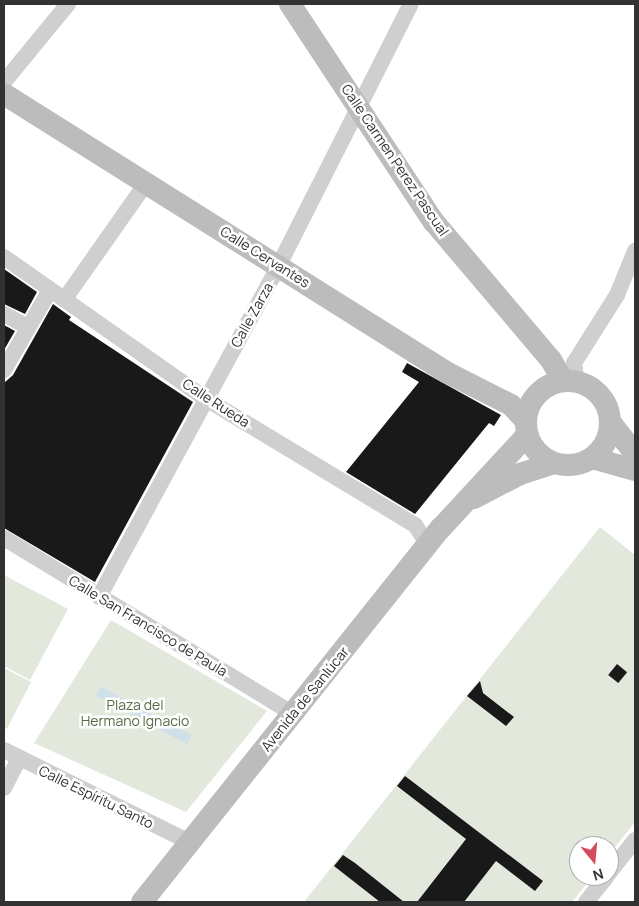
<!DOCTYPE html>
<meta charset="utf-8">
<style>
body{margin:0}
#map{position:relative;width:639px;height:906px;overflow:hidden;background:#fff;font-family:Manrope,sans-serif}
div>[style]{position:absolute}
.green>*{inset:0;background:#e3e8dc}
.water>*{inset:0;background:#cee0e8;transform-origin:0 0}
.building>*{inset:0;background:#191919;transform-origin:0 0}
.street>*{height:16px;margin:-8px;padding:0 8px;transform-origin:8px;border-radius:8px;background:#cfcfcf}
.secondary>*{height:22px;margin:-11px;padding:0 11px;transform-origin:11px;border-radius:11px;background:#bcbcbc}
.secondary>.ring{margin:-11px;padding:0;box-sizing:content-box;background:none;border:22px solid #bcbcbc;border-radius:50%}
span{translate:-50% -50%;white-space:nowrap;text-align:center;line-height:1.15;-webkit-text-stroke:5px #fff;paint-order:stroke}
.street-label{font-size:14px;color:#323232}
.park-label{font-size:14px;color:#586a43}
.frame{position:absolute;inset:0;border:5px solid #323232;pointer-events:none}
.north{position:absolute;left:569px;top:836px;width:50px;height:50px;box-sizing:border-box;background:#fff;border:1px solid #adadad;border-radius:50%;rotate:163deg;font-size:14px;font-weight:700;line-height:20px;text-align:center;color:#323232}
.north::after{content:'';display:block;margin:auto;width:18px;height:22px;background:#d44a5e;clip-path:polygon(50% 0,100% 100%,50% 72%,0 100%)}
</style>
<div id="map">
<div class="green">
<div style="clip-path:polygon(600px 527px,635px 555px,635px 822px,609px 855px,609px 846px,579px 846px,579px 876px,593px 876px,572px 902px,304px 902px)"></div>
<div style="clip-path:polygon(4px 575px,68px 609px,30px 680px,4px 666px)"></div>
<div style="clip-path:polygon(111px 620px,267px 711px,186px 812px,34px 743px)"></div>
<div style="clip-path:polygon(4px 668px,31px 682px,7px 729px,4px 727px)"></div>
</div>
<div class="water">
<div style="left:101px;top:687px;width:103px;height:10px;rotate:28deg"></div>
</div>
<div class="building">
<div style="clip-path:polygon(4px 269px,37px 292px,25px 314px,4px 304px)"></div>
<div style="clip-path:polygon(53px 304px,71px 317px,69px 320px,193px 402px,95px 582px,4px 528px,4px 383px,13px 375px)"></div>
<div style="clip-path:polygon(4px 325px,15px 331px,4px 350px)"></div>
<div style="clip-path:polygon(407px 363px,501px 415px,494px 426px,489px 423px,415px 514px,346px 472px,419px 382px,402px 372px)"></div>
<div style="left:617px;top:664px;width:13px;height:14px;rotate:39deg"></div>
<div style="clip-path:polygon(480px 681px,483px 693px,514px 717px,506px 726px,467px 696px)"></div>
<div style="clip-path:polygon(405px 776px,543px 881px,535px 891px,496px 861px,464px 902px,417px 902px,466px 839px,397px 786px)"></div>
<div style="clip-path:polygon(343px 855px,355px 863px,404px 902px,380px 902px,334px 866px)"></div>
</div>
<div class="street">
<div style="left:4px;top:82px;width:101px;rotate:-50.6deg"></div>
<div style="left:4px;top:257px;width:247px;rotate:35.1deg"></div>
<div style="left:206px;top:399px;width:244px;rotate:31.1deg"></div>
<div style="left:415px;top:525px;width:24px;rotate:57deg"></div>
<div style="left:64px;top:300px;width:144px;rotate:-54.9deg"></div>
<div style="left:4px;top:314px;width:26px;rotate:29deg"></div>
<div style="left:4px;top:370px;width:92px;rotate:-60.1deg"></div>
<div style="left:577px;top:382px;width:19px;rotate:-99deg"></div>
<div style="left:574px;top:363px;width:80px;rotate:-57.7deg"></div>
<div style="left:617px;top:295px;width:48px;rotate:-67.8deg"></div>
<div style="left:4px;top:538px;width:338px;rotate:31.3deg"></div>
<div style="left:99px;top:597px;width:378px;rotate:-61.5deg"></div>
<div style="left:279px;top:265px;width:292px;rotate:-63.2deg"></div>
<div style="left:4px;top:750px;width:207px;rotate:26.4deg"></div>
<div style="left:4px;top:788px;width:33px;rotate:-63deg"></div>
<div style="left:609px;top:873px;width:42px;rotate:-51.8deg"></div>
<div style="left:586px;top:902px;width:33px;rotate:-51deg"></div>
</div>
<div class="secondary">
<div style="left:290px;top:4px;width:261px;rotate:56.6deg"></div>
<div style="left:434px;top:222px;width:181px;rotate:49.7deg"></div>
<div style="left:551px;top:360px;width:24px;rotate:60deg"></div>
<div style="left:4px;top:94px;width:522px;rotate:32.17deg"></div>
<div style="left:446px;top:372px;width:73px;rotate:26.9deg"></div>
<div style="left:511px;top:405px;width:21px;rotate:47deg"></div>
<div class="ring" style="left:526px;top:381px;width:62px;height:62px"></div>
<div style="left:611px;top:423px;width:39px;rotate:52deg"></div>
<div style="left:592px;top:458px;width:45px;rotate:15.6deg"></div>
<div style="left:474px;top:498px;width:52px;rotate:-27.6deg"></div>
<div style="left:520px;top:474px;width:35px;rotate:-18deg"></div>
<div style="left:142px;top:902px;width:479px;rotate:-51.4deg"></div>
<div style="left:441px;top:528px;width:127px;rotate:-47.2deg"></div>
</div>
<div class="street-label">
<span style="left:395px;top:160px;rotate:56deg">Calle Carmen Perez Pascual</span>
<span style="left:265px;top:257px;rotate:32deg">Calle Cervantes</span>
<span style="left:252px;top:315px;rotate:-61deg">Calle Zarza</span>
<span style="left:216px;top:403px;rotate:33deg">Calle Rueda</span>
<span style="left:148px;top:626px;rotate:31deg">Calle San Francisco de Paula</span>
<span style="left:305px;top:699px;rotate:-51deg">Avenida de Sanlúcar</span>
<span style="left:96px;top:797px;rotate:26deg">Calle Espíritu Santo</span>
</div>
<div class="park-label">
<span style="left:135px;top:713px">Plaza del<br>Hermano Ignacio</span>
</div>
<div class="frame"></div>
<div class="north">N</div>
</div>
